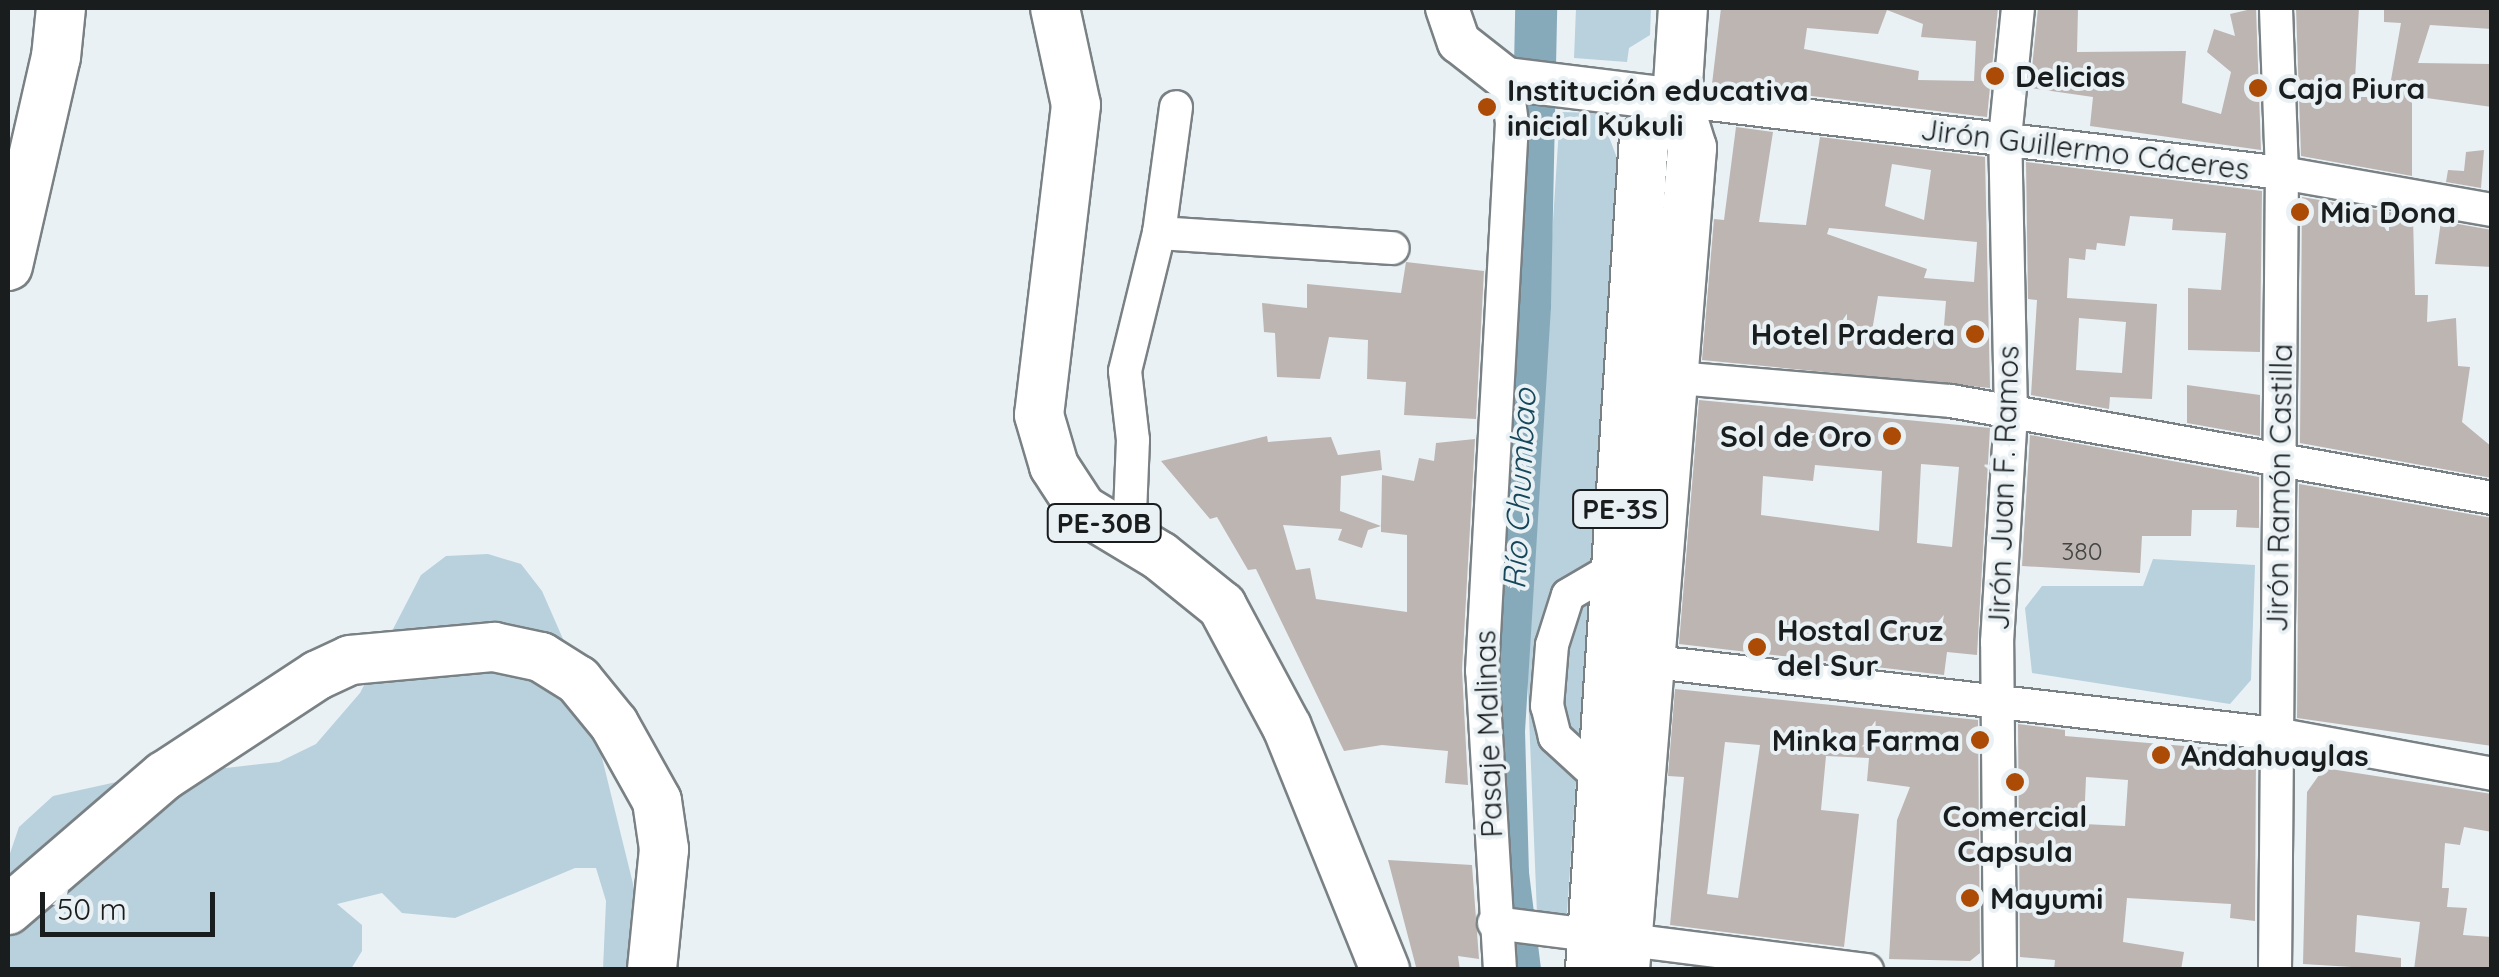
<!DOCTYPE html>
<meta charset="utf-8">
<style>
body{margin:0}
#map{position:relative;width:2499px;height:977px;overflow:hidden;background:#e9f1f5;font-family:Quicksand,sans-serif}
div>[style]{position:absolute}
.green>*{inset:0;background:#b8d1dd}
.river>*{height:42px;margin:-21px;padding:0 21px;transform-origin:21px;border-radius:21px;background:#87aabb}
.building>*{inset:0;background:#bdb5b2}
.roads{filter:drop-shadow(2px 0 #7a8184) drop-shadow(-2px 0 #7a8184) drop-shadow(0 2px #7a8184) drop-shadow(0 -2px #7a8184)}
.minor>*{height:32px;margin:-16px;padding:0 16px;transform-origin:16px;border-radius:16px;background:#fff}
.major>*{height:42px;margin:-21px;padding:0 21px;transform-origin:21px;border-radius:21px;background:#fff}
.highway>*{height:48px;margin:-24px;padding:0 24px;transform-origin:24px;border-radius:24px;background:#fff}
.dots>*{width:28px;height:28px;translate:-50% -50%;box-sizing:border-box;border:5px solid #e9f1f5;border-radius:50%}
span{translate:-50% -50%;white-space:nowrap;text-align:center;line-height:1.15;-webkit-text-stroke:8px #e9f1f5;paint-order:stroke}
.number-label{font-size:25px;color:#434343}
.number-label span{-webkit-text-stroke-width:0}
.shield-label span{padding:2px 8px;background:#e9f1f5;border:2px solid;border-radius:8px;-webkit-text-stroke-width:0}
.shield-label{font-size:28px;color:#1a1d1e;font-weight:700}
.poi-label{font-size:30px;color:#1a1d1e;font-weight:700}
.left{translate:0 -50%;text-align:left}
.right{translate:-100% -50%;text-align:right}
.street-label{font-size:30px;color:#1a1d1e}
.water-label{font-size:32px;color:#154659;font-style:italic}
.frame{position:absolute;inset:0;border:10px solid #1a1d1e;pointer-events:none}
.scale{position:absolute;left:40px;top:892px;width:175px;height:45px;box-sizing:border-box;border:5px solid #1a1d1e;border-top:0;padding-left:12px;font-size:30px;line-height:35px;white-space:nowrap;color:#1a1d1e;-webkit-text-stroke:8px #e9f1f5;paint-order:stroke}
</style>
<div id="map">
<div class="green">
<div style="clip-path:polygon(1576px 8px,1651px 8px,1650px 35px,1629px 48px,1627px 62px,1574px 58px)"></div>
<div style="clip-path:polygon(1560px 112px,1600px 113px,1620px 166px,1586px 724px,1579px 739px,1567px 913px,1537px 914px,1526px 643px)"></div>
<div style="clip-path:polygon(488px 554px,521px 564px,542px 591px,570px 655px,588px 701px,654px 969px,603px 969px,606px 901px,596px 868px,575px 868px,455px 918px,402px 913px,382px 893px,337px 904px,362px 925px,362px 951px,351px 969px,8px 970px,8px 859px,19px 827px,53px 796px,130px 779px,279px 762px,316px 744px,360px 693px,421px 575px,446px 556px)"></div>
<div style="clip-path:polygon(2153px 559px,2255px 565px,2251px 680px,2230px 704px,2032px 673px,2025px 608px,2042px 586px,2143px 586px)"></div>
</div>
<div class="river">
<div style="left:1520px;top:970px;width:97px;rotate:-97.1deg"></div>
<div style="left:1508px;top:874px;width:143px;rotate:-91.6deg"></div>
<div style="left:1504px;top:731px;width:427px;rotate:-86.5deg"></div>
<div style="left:1530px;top:305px;width:297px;rotate:-88.8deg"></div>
</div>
<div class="building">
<div style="clip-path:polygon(evenodd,1721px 8px,1998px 8px,1987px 117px,1712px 84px,1721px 8px,1887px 10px,1923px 24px,1921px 37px,1976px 41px,1974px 81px,1918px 80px,1919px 71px,1804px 49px,1807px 28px,1878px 34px,1887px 10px)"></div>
<div style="clip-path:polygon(2038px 8px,2078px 8px,2077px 52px,2186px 51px,2182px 103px,2221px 114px,2231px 72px,2207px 52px,2214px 29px,2235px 36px,2230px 14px,2256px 8px,2261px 150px,2090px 126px,2093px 97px,2030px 88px)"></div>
<div style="clip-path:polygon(2296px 8px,2359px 8px,2354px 97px,2388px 97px,2401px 23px,2384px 22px,2384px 8px,2492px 8px,2492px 29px,2430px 25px,2418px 63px,2492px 64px,2492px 107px,2412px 96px,2412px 176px,2301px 156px)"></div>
<div style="clip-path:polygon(evenodd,1736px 127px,1773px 132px,1759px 222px,1806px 225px,1820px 137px,1985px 157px,1990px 388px,1702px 360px,1714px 219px,1724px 220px,1736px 127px,1892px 164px,1931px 170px,1924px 220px,1885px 206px,1892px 164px,1736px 127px,1829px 228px,1977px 242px,1974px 282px,1924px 278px,1927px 269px,1827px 234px,1829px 228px,1736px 127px,1878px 296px,1946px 301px,1943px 338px,1872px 331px,1878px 296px)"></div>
<div style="clip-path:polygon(2484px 150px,2481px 188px,2446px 182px,2448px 170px,2464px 171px,2466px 152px)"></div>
<div style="clip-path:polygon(evenodd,2026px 162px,2262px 191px,2260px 352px,2188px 350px,2188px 288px,2221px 290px,2226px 233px,2172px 230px,2173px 219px,2130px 216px,2125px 246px,2097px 243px,2096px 250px,2086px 249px,2085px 260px,2069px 258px,2067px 298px,2157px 304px,2152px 399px,2110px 397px,2109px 409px,2031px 395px,2037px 300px,2028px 299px,2026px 162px,2079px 318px,2126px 322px,2122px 373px,2076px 370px,2079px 318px)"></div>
<div style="clip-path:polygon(2302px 197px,2413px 216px,2415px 295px,2428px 295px,2427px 322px,2456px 318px,2458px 366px,2470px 367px,2462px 422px,2492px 447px,2492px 478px,2300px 443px)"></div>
<div style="clip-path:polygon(2441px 221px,2492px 230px,2492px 267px,2435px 264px)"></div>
<div style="clip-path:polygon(1406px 262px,1484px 271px,1476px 419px,1404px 415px,1406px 382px,1367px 379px,1368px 340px,1329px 337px,1320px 379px,1277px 377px,1275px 333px,1264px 332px,1262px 303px,1307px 308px,1307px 284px,1401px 293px)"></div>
<div style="clip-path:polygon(2187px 385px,2260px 395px,2260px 436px,2187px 423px)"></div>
<div style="clip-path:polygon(evenodd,1699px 400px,1990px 428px,1977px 655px,1947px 652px,1944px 675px,1679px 644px,1699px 400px,1921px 464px,1959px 467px,1952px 547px,1917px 543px,1921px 464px,1699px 400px,1815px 465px,1882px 471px,1879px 531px,1761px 515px,1763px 476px,1813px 481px,1815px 465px)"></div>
<div style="clip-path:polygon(2030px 435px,2259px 477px,2259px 528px,2236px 527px,2237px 510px,2192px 510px,2191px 536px,2142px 536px,2140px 573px,2022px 566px)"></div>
<div style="clip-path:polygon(evenodd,1267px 436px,1268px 442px,1331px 437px,1338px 455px,1380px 450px,1382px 470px,1341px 476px,1340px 511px,1381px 526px,1382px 475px,1414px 481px,1419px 458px,1434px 461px,1436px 443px,1475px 439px,1462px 670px,1468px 785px,1445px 783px,1448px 751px,1382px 745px,1344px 751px,1256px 569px,1248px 570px,1217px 517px,1210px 519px,1161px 461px,1267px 436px,1283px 525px,1342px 529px,1338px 540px,1362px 548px,1368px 530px,1381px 526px,1381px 532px,1407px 535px,1407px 612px,1316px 599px,1310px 568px,1296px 570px,1283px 525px)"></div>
<div style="clip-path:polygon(2299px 484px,2492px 518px,2492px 746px,2297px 718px)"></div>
<div style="clip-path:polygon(evenodd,1675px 689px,1978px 720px,1980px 953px,1970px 961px,1889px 959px,1897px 820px,1910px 787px,1867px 781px,1869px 758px,1826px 756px,1821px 810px,1859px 814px,1844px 947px,1670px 925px,1684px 777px,1668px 776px,1675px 689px,1725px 742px,1760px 745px,1738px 898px,1707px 894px,1725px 742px)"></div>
<div style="clip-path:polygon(evenodd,2018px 724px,2065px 730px,2065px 736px,2256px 752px,2255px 921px,2230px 918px,2231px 904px,2127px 898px,2123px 942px,2184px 952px,2181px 970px,2054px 970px,2055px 960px,2020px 957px,2018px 724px,2086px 777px,2128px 780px,2125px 826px,2084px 824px,2086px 777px)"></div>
<div style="clip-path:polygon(2324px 768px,2492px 794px,2492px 832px,2464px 827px,2460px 845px,2445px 843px,2442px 888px,2449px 888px,2447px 907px,2467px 908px,2463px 935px,2492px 937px,2492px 970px,2414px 970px,2420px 922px,2357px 915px,2355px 952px,2401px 958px,2401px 970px,2303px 964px,2307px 792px)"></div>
<div style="clip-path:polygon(1388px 860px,1472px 865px,1479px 959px,1458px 956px,1460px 970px,1416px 967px)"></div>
</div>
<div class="roads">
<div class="minor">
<div style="left:1677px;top:100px;width:609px;rotate:6.88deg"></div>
<div style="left:2282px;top:173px;width:213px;rotate:10deg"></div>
<div style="left:1159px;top:233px;width:234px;rotate:3.7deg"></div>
<div style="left:1653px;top:376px;width:299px;rotate:4.8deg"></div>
<div style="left:1951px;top:401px;width:550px;rotate:10.16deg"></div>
<div style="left:1129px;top:539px;width:99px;rotate:-87.7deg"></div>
<div style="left:1133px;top:440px;width:69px;rotate:-96.6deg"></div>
<div style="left:1125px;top:371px;width:142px;rotate:-76.2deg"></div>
<div style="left:1159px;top:233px;width:127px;rotate:-82.3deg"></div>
<div style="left:1629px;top:659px;width:650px;rotate:6.62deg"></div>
<div style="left:2275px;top:734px;width:221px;rotate:10.4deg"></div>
<div style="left:1604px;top:782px;width:67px;rotate:-137.4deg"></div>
<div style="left:1555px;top:737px;width:32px;rotate:-104deg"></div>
<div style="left:1547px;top:706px;width:61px;rotate:-85.3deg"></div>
<div style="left:1552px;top:645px;width:52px;rotate:-72.3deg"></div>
<div style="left:1568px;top:595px;width:56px;rotate:-30.3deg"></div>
<div style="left:1494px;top:923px;width:376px;rotate:7.2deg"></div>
<div style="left:1500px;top:970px;width:300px;rotate:-93.4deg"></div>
<div style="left:1482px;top:671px;width:549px;rotate:-86.87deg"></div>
<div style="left:1512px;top:123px;width:44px;rotate:-97.8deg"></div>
<div style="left:2000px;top:970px;width:328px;rotate:-90.5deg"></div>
<div style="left:1997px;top:642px;width:228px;rotate:-86.5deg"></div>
<div style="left:2011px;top:414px;width:276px;rotate:-91.2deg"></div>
<div style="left:2005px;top:138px;width:131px;rotate:-84.3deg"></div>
<div style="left:2275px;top:970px;width:797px;rotate:-89.5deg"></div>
<div style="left:2282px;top:173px;width:165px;rotate:-92.1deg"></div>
</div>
<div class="major">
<div style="left:1447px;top:8px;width:36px;rotate:71deg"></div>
<div style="left:1459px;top:42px;width:60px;rotate:38.2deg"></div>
<div style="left:1506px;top:79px;width:172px;rotate:7deg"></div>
</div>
<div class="highway">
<div style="left:1055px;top:8px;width:99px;rotate:77.8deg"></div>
<div style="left:1076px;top:105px;width:312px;rotate:96.8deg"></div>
<div style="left:1039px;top:415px;width:53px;rotate:73.6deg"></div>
<div style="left:1054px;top:466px;width:51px;rotate:56.9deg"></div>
<div style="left:1082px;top:509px;width:91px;rotate:31.1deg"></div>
<div style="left:1160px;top:556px;width:80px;rotate:38.9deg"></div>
<div style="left:1222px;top:606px;width:137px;rotate:61.8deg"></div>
<div style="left:1287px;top:727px;width:262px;rotate:68deg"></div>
<div style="left:8px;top:266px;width:214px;rotate:-77.1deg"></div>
<div style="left:56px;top:57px;width:49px;rotate:-84.2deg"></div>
<div style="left:8px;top:910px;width:206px;rotate:-40.7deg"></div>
<div style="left:164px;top:776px;width:184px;rotate:-33.3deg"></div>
<div style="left:318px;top:675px;width:35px;rotate:-25deg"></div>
<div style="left:350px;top:660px;width:145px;rotate:-5.2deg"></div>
<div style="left:494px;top:647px;width:48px;rotate:12deg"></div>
<div style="left:541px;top:657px;width:44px;rotate:31.9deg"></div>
<div style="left:578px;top:680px;width:57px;rotate:50.7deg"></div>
<div style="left:614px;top:724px;width:88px;rotate:60.8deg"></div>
<div style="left:657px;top:801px;width:49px;rotate:81.7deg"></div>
<div style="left:664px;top:849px;width:122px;rotate:95.7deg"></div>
<div style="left:1590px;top:970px;width:834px;rotate:-86.29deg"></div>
<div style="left:1644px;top:138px;width:50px;rotate:-49deg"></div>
<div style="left:1625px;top:970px;width:825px;rotate:-85.34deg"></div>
<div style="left:1692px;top:148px;width:50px;rotate:-107.4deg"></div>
<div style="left:1677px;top:100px;width:92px;rotate:-86.3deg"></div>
</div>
</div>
<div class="dots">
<div style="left:1995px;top:76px;background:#ac4b05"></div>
<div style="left:2258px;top:88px;background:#ac4b05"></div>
<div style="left:1487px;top:107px;background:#ac4b05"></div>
<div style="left:2300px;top:212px;background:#ac4b05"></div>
<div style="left:1975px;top:334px;background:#ac4b05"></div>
<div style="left:1892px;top:436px;background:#ac4b05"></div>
<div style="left:1757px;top:647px;background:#ac4b05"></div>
<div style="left:1980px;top:740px;background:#ac4b05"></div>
<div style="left:2161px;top:755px;background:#ac4b05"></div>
<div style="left:2015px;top:782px;background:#ac4b05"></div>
<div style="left:1970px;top:898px;background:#ac4b05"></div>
</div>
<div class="number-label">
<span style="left:2082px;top:551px">380</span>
</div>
<div class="shield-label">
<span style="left:1620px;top:509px">PE-3S</span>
<span style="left:1104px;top:523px">PE-30B</span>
</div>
<div class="poi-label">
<span class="left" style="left:2015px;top:76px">Delicias</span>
<span class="left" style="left:2278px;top:88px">Caja Piura</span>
<span class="left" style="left:1507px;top:107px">Institución educativa<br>inicial Kukuli</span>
<span class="left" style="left:2320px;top:212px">Mia Dona</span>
<span class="right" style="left:1955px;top:334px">Hotel Pradera</span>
<span class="right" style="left:1872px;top:436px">Sol de Oro</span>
<span class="left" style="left:1777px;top:647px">Hostal Cruz<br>del Sur</span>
<span class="right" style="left:1960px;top:740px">Minka Farma</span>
<span class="left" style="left:2181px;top:755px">Andahuaylas</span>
<span style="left:2015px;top:833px">Comercial<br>Capsula</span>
<span class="left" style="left:1990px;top:898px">Mayumi</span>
</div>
<div class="street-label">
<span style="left:2085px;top:149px;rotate:7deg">Jirón Guillermo Cáceres</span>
<span style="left:2003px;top:488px;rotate:-88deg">Jirón Juan F. Ramos</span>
<span style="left:2279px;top:488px;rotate:-89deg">Jirón Ramón Castilla</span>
<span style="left:1488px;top:734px;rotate:-92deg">Pasaje Malinas</span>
</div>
<div class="water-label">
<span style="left:1519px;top:489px;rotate:-87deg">Río Chumbao</span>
</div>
<div class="frame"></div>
<div class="scale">50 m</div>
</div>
